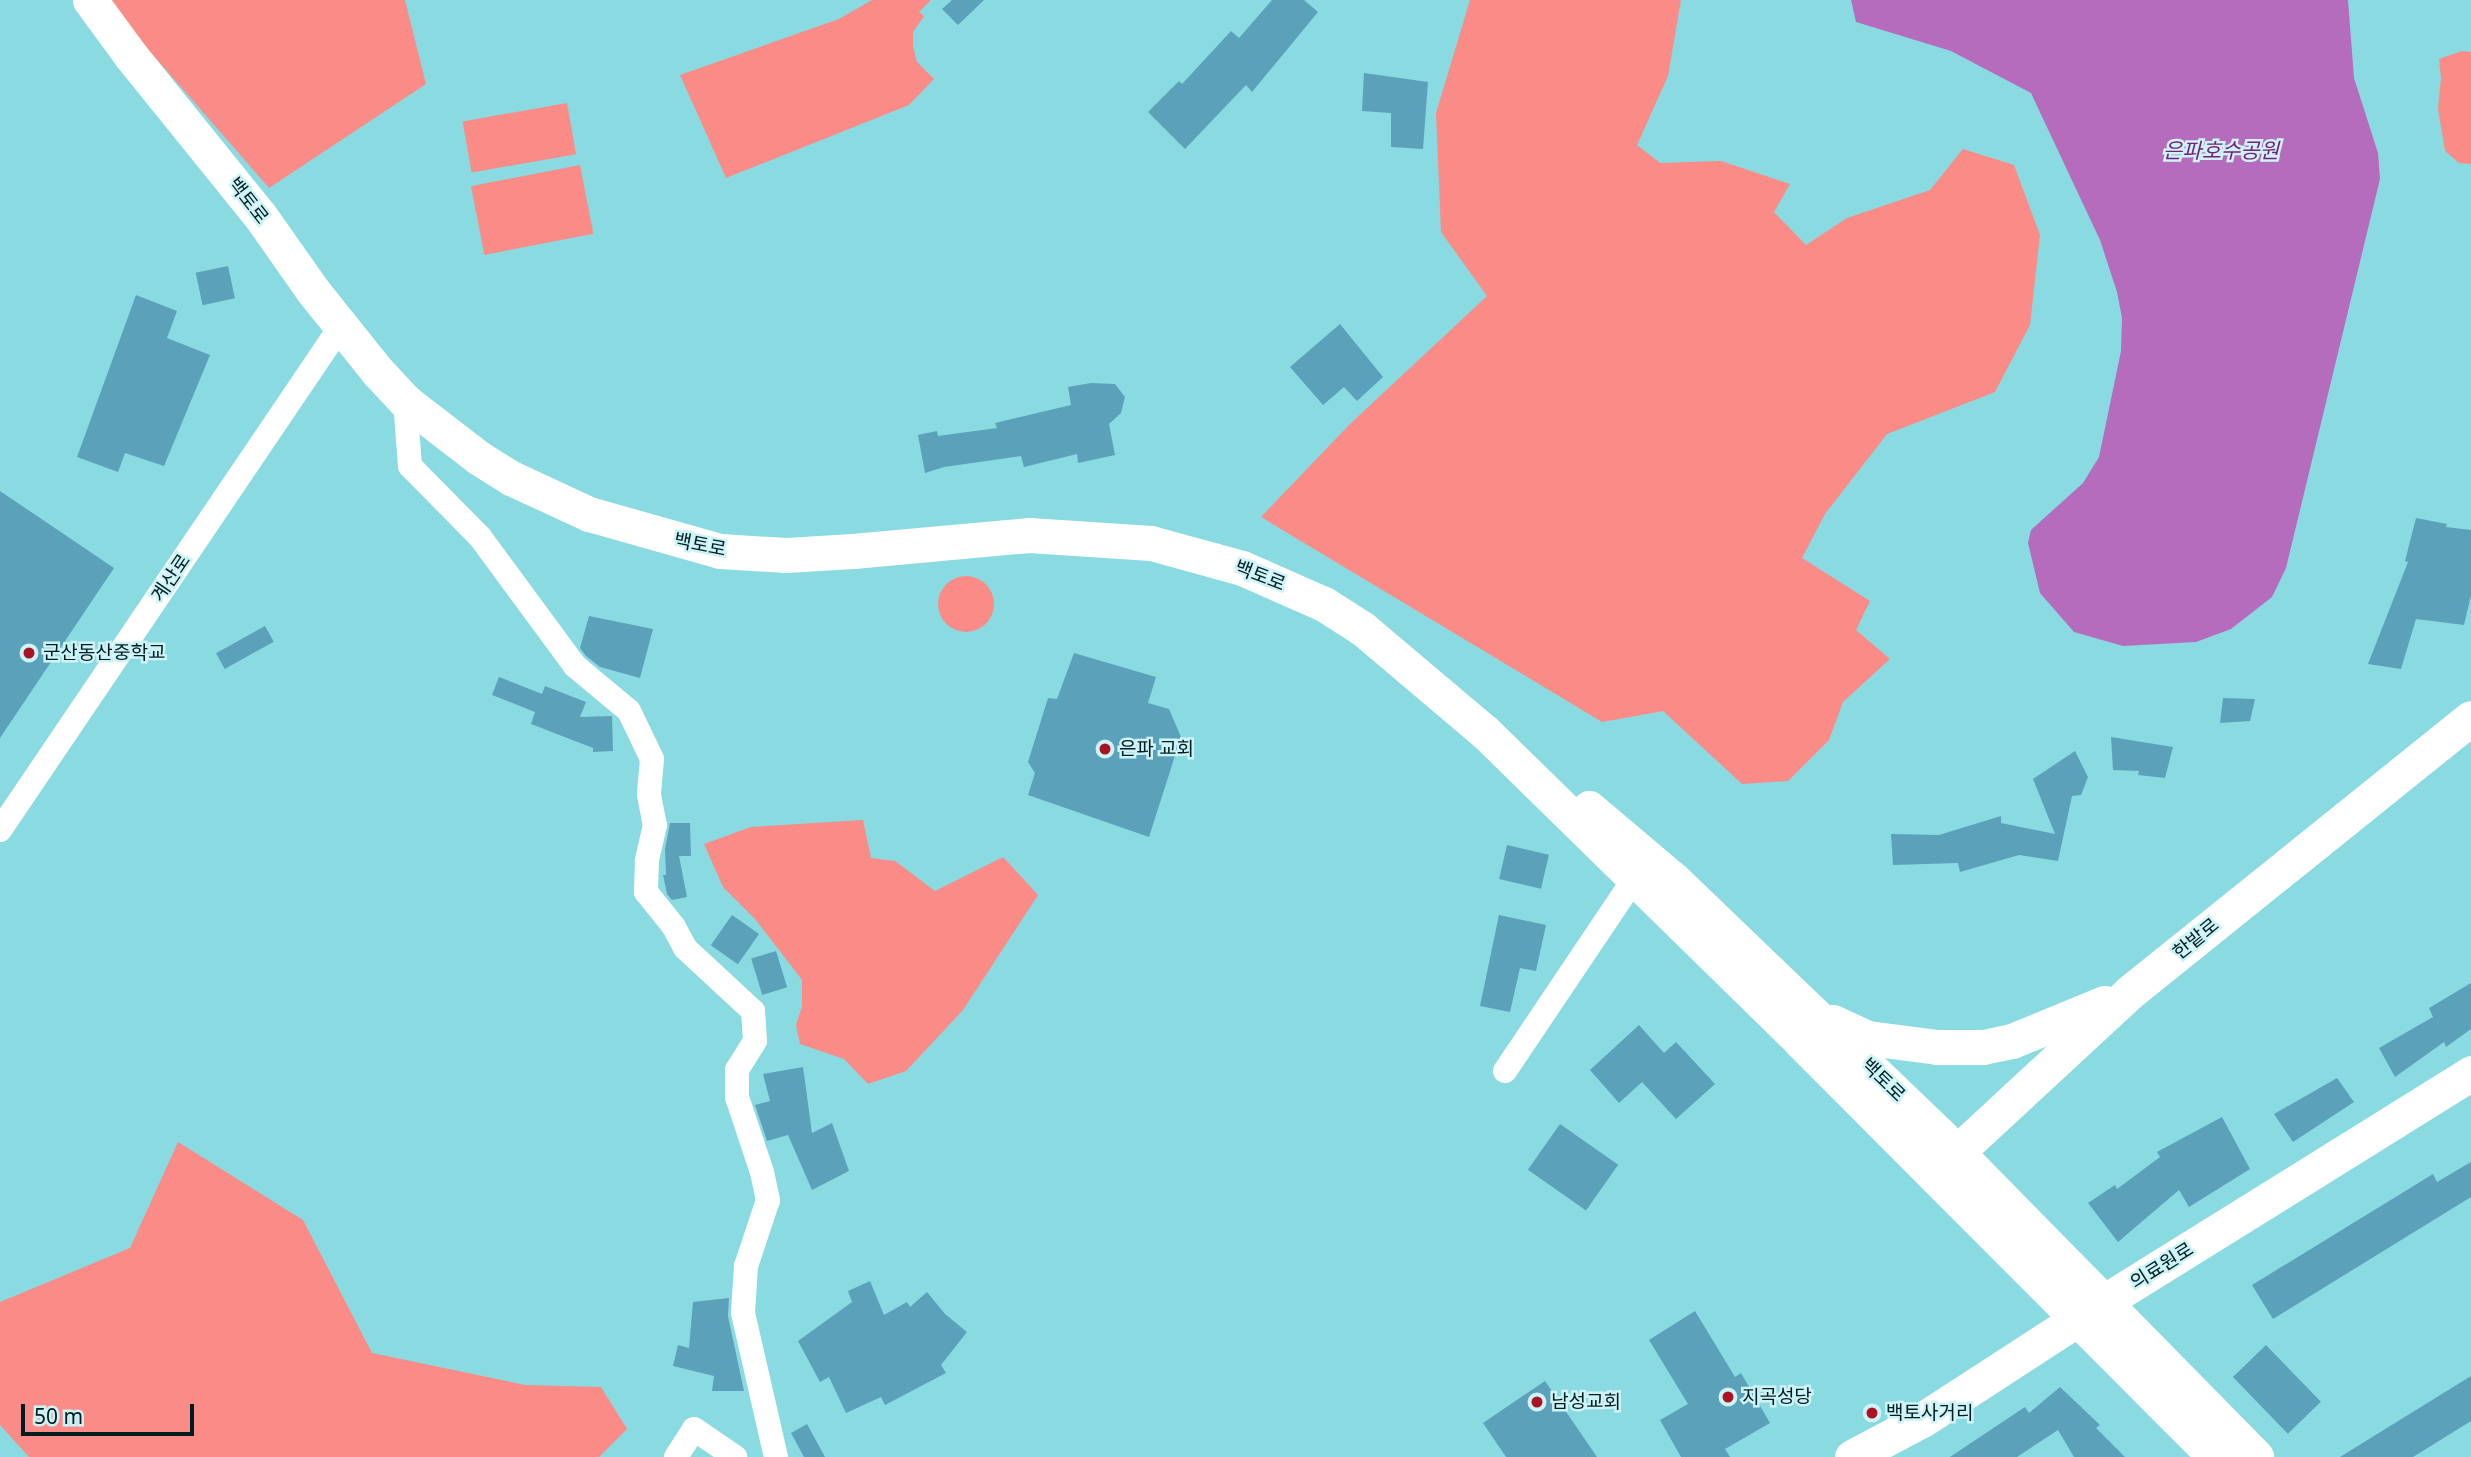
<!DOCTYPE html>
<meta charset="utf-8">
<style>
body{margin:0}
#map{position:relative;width:2471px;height:1457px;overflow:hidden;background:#8adae2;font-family:"Noto Sans","Noto Sans KR",sans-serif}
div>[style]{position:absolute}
.green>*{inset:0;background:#fb8b86;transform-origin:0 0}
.round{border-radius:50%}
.water>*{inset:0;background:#b56cbc}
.building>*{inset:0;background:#5ba1ba;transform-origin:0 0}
.street>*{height:24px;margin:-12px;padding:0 12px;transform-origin:12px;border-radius:12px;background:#fff}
.secondary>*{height:35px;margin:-17.5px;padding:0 17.5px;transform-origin:17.5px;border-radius:17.5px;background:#fff}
.dots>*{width:19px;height:19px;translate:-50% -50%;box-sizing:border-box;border:4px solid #cdf3f7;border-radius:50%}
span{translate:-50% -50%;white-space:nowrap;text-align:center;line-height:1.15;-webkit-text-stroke:5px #cdf3f7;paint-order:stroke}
.street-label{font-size:19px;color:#001e21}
.poi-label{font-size:19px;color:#001e21}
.left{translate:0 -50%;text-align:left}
.water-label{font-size:21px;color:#781d82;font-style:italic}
.scale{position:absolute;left:21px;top:1404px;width:173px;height:32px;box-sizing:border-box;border:4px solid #001e21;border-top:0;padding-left:9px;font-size:21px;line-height:24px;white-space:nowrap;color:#001e21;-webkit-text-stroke:5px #cdf3f7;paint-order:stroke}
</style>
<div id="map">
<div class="green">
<div style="clip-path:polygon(105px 0,405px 0,426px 84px,269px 188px)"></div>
<div style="clip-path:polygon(872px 0,931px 0,919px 12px,924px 16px,913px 32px,913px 46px,917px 62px,934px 79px,909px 105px,726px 178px,680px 75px,839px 19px)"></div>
<div style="clip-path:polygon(1470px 0,1681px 0,1668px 76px,1637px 145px,1660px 163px,1721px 161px,1790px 184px,1774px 212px,1806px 245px,1847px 218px,1930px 190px,1963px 149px,2014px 165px,2040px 235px,2030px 325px,1995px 392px,1887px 434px,1825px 514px,1802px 558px,1870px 601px,1856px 630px,1890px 659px,1843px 702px,1829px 740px,1788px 781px,1742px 784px,1663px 711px,1602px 722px,1261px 517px,1350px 424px,1487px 296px,1441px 232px,1436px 113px)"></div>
<div style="clip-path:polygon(2462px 51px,2471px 52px,2471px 164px,2459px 163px,2445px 151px,2438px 109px,2441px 78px,2439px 59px)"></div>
<div style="left:567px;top:103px;width:52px;height:106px;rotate:80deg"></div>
<div style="left:580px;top:165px;width:70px;height:111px;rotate:79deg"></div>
<div class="round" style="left:938px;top:576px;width:56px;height:56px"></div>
<div style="clip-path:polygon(863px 820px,871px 858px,895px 861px,935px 891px,1003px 857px,1038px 895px,963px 1010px,906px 1071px,868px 1084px,844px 1059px,800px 1044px,796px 1025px,802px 1006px,802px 980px,755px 919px,723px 887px,704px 844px,751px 827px)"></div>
<div style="clip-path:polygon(178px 1142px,303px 1220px,372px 1353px,525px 1385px,601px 1387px,627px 1429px,599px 1457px,29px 1457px,0 1425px,0 1302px,130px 1248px)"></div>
</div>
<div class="water">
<div style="clip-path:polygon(1851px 0,2348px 0,2354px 78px,2378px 153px,2380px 179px,2286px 568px,2272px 597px,2231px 629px,2196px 642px,2123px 646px,2074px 632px,2040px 593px,2028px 543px,2031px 530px,2083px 483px,2099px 457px,2121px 351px,2122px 318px,2117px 292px,2100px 240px,2031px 93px,1951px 51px,1856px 22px)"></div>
</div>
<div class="building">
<div style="clip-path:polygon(952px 0,984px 0,958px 25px,942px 9px)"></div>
<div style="clip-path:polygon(1272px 0,1304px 0,1318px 12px,1252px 92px,1246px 85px,1185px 149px,1148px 112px,1179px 81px,1182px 84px,1231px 31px,1239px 38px)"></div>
<div style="clip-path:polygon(1364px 73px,1428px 82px,1423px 149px,1391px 147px,1391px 113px,1362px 111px)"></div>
<div style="left:228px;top:266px;width:33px;height:33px;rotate:78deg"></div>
<div style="clip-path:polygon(136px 295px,177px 311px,167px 338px,210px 355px,164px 466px,125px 453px,118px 472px,77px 457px)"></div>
<div style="clip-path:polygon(1340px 324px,1383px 377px,1357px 401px,1344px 387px,1323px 405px,1290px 367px)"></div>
<div style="clip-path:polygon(1091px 383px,1115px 384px,1125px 397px,1121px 413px,1109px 424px,1115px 455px,1078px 463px,1077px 454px,1024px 467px,1021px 456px,944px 467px,925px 473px,918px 435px,937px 431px,938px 436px,997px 428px,995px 423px,1071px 405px,1068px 387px)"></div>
<div style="clip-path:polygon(0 491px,114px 568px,0 738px)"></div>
<div style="clip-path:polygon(2416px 518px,2447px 524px,2446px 527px,2471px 530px,2471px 595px,2464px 625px,2416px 619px,2401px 669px,2368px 664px,2408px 562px,2405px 561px)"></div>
<div style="clip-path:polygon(589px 616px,653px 629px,640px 678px,600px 667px,586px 656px,580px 648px)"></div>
<div style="left:265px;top:626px;width:18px;height:56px;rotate:61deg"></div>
<div style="clip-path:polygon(1074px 653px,1156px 677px,1148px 703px,1169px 709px,1181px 737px,1149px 837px,1028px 795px,1035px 773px,1028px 762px,1048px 698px,1057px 699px)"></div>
<div style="clip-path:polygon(499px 677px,542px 694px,545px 686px,586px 702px,580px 717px,612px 716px,613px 751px,593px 752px,593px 748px,531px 724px,535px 712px,492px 695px)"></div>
<div style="clip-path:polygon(2223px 698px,2255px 699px,2250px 721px,2220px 723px)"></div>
<div style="clip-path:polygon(2111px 737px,2173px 747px,2165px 778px,2138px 775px,2139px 771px,2113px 770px)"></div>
<div style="clip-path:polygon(2075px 751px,2088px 777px,2081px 795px,2072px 796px,2058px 861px,2019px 855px,1960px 872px,1958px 863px,1893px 865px,1891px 834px,1939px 835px,2001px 816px,2001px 823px,2055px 834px,2033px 779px)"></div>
<div style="clip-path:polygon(670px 823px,690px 823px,691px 856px,679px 856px,687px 897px,672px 900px,667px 894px,663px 875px,666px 875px,665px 849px)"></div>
<div style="left:1507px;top:845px;width:43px;height:35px;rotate:13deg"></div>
<div style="left:732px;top:915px;width:33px;height:37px;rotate:35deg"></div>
<div style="clip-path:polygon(1499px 915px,1546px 925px,1536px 971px,1520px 968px,1510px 1012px,1480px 1006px)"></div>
<div style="left:776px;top:951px;width:38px;height:26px;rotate:73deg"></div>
<div style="clip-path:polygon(2471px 983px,2471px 1029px,2446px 1047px,2444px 1042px,2395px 1077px,2379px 1048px,2433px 1017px,2429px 1008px)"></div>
<div style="clip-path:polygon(1639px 1025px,1664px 1053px,1676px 1042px,1715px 1084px,1676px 1119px,1642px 1082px,1619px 1103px,1590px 1070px)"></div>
<div style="clip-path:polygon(803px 1067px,812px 1133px,832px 1123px,849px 1171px,812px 1190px,788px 1135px,767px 1141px,755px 1105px,770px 1101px,763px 1074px)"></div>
<div style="clip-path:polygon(2337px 1078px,2354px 1102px,2293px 1142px,2274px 1114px)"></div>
<div style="clip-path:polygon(2222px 1117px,2250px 1169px,2189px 1207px,2179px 1190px,2118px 1242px,2088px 1203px,2115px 1185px,2117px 1189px,2160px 1157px,2157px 1152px)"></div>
<div style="left:1560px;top:1124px;width:71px;height:56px;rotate:35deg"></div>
<div style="clip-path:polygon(2471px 1162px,2471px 1197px,2273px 1319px,2252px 1285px,2433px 1174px,2437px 1182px)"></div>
<div style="clip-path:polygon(870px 1281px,884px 1315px,907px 1302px,910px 1307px,927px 1292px,945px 1314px,967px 1332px,941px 1365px,946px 1373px,885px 1405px,881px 1397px,846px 1413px,829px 1377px,820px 1382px,798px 1341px,852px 1302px,848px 1291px)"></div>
<div style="clip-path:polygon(729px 1298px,728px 1316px,744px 1391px,712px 1391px,714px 1376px,673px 1366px,678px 1345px,689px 1348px,693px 1302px)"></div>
<div style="clip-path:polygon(1695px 1311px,1735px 1377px,1741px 1373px,1770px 1423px,1725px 1449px,1730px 1457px,1681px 1457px,1660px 1420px,1688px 1404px,1649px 1340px)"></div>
<div style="left:2266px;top:1345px;width:79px;height:46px;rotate:46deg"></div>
<div style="clip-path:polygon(2471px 1376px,2471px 1421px,2413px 1457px,2340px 1457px)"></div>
<div style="clip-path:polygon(1545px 1381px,1597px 1457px,1506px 1457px,1483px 1423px)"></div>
<div style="clip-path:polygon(2060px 1387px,2100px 1425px,2096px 1428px,2125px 1457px,2074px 1457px,2058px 1430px,2017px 1457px,1950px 1457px,2025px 1407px,2029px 1413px)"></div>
<div style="clip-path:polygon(807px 1424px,825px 1457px,804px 1457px,791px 1433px)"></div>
</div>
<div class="street">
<div style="left:405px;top:401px;width:65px;rotate:85.6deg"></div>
<div style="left:410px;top:466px;width:100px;rotate:45.4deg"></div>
<div style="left:480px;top:537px;width:160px;rotate:53.6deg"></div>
<div style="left:575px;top:666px;width:70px;rotate:39.8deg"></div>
<div style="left:629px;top:711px;width:53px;rotate:64.4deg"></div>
<div style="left:652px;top:759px;width:36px;rotate:95deg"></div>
<div style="left:649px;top:795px;width:31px;rotate:79deg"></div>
<div style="left:655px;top:825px;width:37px;rotate:103deg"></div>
<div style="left:647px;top:861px;width:31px;rotate:92deg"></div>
<div style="left:646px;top:892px;width:45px;rotate:51.3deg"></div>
<div style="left:674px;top:927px;width:24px;rotate:62deg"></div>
<div style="left:685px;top:948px;width:93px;rotate:42.8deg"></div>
<div style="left:753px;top:1011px;width:30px;rotate:86deg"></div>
<div style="left:755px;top:1041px;width:34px;rotate:122deg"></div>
<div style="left:737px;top:1070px;width:27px;rotate:90deg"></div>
<div style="left:737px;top:1097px;width:79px;rotate:71.6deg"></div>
<div style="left:762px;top:1172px;width:29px;rotate:78deg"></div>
<div style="left:768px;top:1200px;width:70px;rotate:108.4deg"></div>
<div style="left:746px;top:1266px;width:47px;rotate:93.7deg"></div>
<div style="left:743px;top:1313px;width:148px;rotate:77.1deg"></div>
<div style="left:0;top:830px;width:609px;rotate:-55.92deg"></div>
<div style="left:1505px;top:1071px;width:231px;rotate:-56.1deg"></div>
<div style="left:1634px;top:879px;width:16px;rotate:-47deg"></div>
<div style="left:676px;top:1457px;width:33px;rotate:-57deg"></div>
<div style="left:694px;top:1429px;width:50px;rotate:34.3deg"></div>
</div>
<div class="secondary">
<div style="left:90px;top:0;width:69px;rotate:53.8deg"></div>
<div style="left:131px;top:56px;width:207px;rotate:51.1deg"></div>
<div style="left:261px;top:217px;width:90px;rotate:54.9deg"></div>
<div style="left:313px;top:291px;width:104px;rotate:51.3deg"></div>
<div style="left:378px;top:372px;width:40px;rotate:47deg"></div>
<div style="left:405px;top:401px;width:93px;rotate:37.6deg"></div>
<div style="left:479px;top:458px;width:38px;rotate:32deg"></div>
<div style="left:511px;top:478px;width:86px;rotate:24.8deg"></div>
<div style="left:589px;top:514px;width:136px;rotate:15.8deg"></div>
<div style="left:720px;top:551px;width:66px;rotate:3.5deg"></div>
<div style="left:786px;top:555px;width:67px;rotate:-3.4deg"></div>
<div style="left:853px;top:551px;width:177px;rotate:-5.2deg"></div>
<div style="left:1029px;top:535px;width:122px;rotate:3.8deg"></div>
<div style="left:1151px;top:543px;width:94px;rotate:15.4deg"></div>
<div style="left:1242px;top:568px;width:90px;rotate:23.7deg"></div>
<div style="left:1324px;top:604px;width:46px;rotate:32.7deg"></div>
<div style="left:1363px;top:629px;width:160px;rotate:40.2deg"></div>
<div style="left:1485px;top:732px;width:441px;rotate:44.4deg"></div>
<div style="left:1800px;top:1041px;width:588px;rotate:45.07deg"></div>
<div style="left:1589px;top:808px;width:110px;rotate:40.2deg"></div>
<div style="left:1673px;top:879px;width:367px;rotate:43.8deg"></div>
<div style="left:1938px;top:1133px;width:454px;rotate:45.5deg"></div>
<div style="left:1833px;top:1022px;width:38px;rotate:25deg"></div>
<div style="left:1868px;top:1038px;width:70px;rotate:7.4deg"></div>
<div style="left:1937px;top:1047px;width:46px"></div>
<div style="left:1983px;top:1047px;width:30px;rotate:-12deg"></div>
<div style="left:2012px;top:1041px;width:100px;rotate:-22.4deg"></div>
<div style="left:1940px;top:1168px;width:259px;rotate:-42.8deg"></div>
<div style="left:2130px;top:992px;width:437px;rotate:-38.8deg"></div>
<div style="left:1852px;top:1457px;width:79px;rotate:-27.9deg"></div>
<div style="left:1922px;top:1420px;width:215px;rotate:-33deg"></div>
<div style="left:2102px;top:1303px;width:435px;rotate:-31.9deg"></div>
</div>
<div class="dots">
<div style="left:29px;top:653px;background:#a91323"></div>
<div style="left:1105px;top:749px;background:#a91323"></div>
<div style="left:1728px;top:1397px;background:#a91323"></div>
<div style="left:1537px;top:1402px;background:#a91323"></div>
<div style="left:1872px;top:1413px;background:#a91323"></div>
</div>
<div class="street-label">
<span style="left:248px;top:201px;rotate:52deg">백토로</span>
<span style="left:700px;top:545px;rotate:11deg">백토로</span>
<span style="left:1260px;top:576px;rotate:21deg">백토로</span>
<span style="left:171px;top:578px;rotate:-56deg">계산로</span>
<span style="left:2196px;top:939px;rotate:-39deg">한밭로</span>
<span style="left:1883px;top:1080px;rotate:44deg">백토로</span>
<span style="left:2162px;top:1266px;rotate:-32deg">의료원로</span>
</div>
<div class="poi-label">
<span class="left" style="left:43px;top:653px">군산동산중학교</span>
<span class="left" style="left:1119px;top:749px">은파 교회</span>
<span class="left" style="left:1742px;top:1397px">지곡성당</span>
<span class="left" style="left:1551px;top:1402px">남성교회</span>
<span class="left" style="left:1886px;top:1413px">백토사거리</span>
</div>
<div class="water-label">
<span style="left:2221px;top:150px">은파호수공원</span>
</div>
<div class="scale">50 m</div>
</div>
